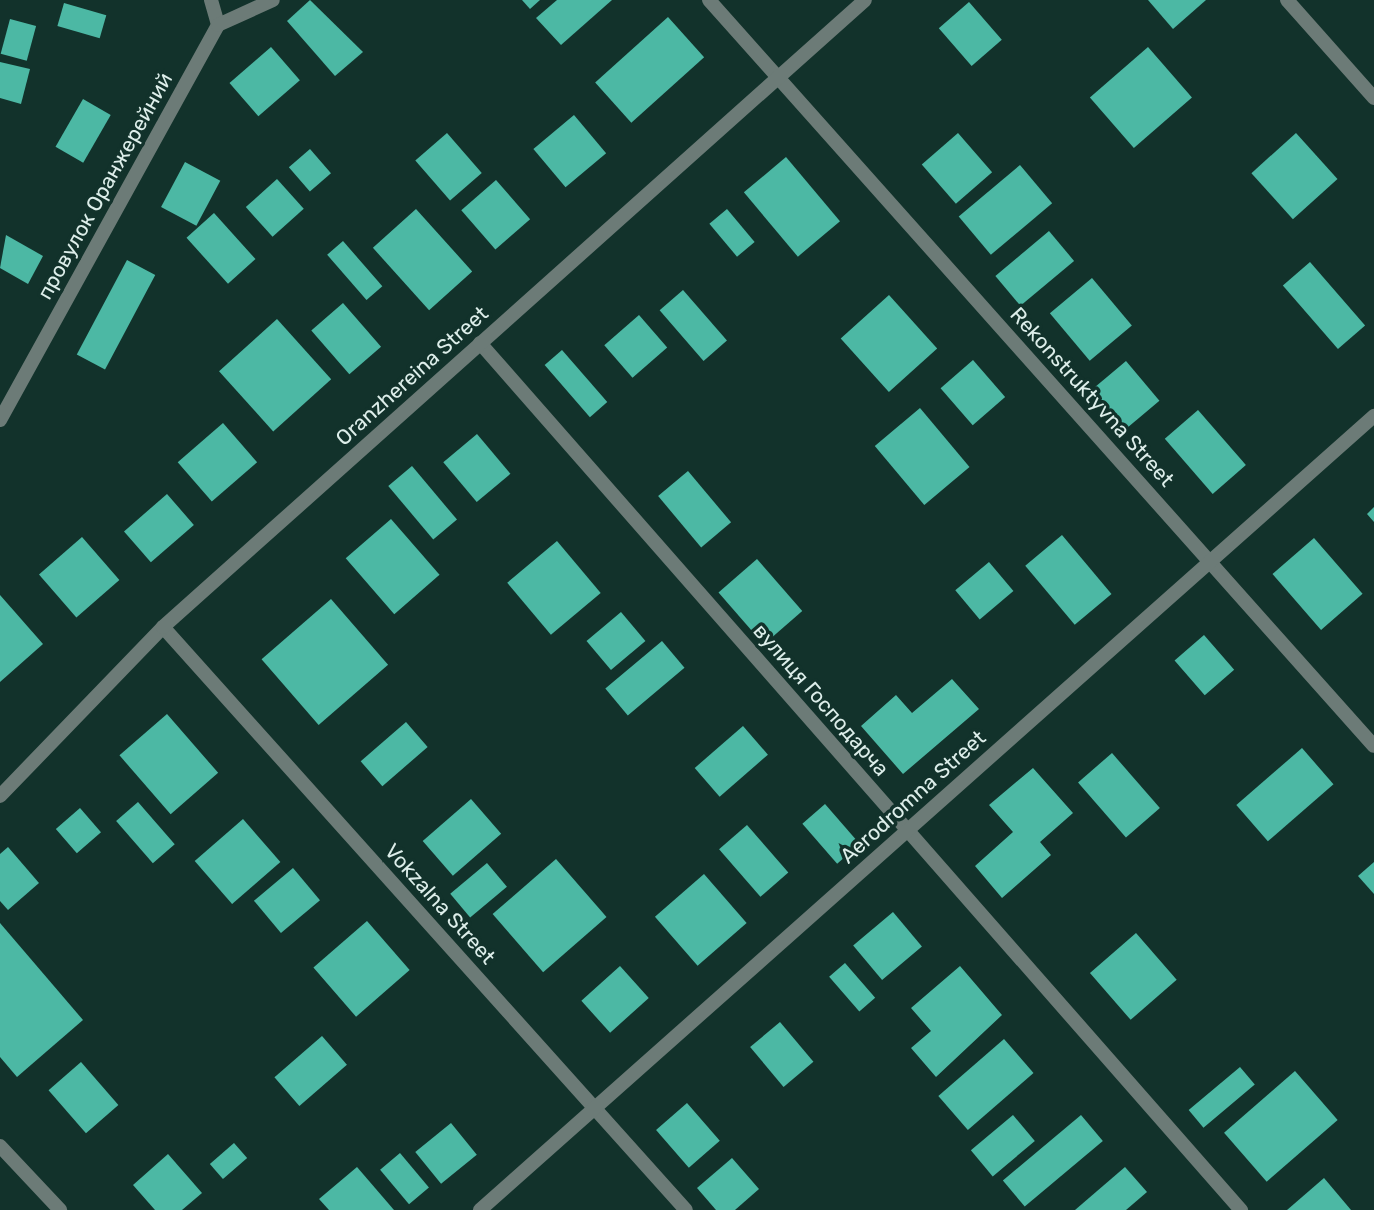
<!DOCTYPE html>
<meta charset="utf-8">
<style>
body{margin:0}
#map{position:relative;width:1374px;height:1210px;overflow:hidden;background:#12322b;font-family:Rubik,sans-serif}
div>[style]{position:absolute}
.building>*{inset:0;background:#4cb8a4;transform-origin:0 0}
.minor>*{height:14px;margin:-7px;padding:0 7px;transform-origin:7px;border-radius:7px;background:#6c7b77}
span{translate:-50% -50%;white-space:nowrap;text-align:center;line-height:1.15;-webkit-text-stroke:7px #12322b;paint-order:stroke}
.street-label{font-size:21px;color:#ddeeea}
</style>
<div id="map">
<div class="building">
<div style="clip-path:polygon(310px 0,363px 52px,335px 76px,287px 21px)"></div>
<div style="clip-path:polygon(522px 0,540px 0,530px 9px)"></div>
<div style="clip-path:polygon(557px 0,612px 0,561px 45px,536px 18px)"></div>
<div style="clip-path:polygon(1148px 0,1206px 0,1173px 29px)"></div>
<div style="left:969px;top:2px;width:50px;height:40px;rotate:49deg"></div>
<div style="left:64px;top:3px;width:44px;height:24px;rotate:16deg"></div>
<div style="left:668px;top:17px;width:54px;height:98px;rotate:48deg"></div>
<div style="left:10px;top:19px;width:27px;height:36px;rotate:15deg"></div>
<div style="left:271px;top:47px;width:44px;height:55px;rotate:49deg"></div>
<div style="left:1148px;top:47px;width:67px;height:77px;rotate:49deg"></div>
<div style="clip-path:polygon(0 62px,30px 69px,21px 104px,0 98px)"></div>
<div style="left:83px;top:99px;width:32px;height:55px;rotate:30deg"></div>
<div style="left:574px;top:115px;width:50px;height:53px;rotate:50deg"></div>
<div style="left:447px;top:133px;width:53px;height:42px;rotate:49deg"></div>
<div style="left:958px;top:133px;width:52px;height:48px;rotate:49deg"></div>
<div style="left:1296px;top:133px;width:62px;height:60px;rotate:48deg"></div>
<div style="left:310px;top:149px;width:32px;height:28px;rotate:49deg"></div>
<div style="left:786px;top:157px;width:84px;height:55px;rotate:50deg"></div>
<div style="left:185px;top:162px;width:40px;height:51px;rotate:28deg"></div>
<div style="left:1020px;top:165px;width:50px;height:80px;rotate:50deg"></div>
<div style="left:277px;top:179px;width:40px;height:42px;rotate:48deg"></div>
<div style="left:496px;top:180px;width:52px;height:46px;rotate:49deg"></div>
<div style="left:416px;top:209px;width:84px;height:58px;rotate:48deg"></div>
<div style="left:727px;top:209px;width:43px;height:23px;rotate:50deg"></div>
<div style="left:214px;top:213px;width:62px;height:37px;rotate:48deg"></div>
<div style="left:1049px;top:231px;width:39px;height:70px;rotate:50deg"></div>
<div style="clip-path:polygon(6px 235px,43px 256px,28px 284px,0 268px)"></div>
<div style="left:343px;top:241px;width:60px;height:21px;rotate:49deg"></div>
<div style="left:127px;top:260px;width:32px;height:107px;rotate:28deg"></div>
<div style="left:1310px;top:262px;width:84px;height:36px;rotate:49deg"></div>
<div style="left:1092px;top:278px;width:62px;height:55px;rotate:50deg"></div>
<div style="left:683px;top:290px;width:67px;height:31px;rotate:49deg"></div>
<div style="left:889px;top:295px;width:72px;height:65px;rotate:48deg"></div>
<div style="left:343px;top:303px;width:58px;height:42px;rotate:49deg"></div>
<div style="left:639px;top:315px;width:43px;height:46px;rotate:49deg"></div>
<div style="left:277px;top:319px;width:81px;height:78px;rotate:48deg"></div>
<div style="left:562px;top:350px;width:69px;height:23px;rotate:49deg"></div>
<div style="left:973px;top:360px;width:49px;height:43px;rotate:49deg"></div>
<div style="left:1126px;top:361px;width:52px;height:45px;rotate:50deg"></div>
<div style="left:920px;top:408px;width:77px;height:59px;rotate:50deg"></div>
<div style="left:1198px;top:410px;width:73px;height:44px;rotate:49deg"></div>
<div style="left:223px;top:423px;width:52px;height:60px;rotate:49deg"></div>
<div style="left:477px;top:434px;width:52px;height:44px;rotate:50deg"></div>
<div style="left:412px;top:466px;width:70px;height:31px;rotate:50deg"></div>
<div style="left:688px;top:471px;width:67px;height:39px;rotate:50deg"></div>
<div style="left:167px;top:494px;width:41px;height:57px;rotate:49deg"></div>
<div style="clip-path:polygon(1374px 507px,1374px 522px,1367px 514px)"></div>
<div style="left:391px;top:519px;width:74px;height:60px;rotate:49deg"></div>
<div style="left:1062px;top:535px;width:77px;height:48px;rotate:50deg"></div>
<div style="left:82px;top:537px;width:57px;height:57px;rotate:49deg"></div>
<div style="left:1314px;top:538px;width:74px;height:55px;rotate:49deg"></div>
<div style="left:557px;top:541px;width:68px;height:65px;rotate:50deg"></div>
<div style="left:757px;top:559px;width:69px;height:51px;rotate:49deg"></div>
<div style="left:989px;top:562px;width:38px;height:44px;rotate:50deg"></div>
<div style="clip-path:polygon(0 595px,43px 644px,0 682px)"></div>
<div style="left:331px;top:599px;width:87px;height:92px;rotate:49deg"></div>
<div style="left:621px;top:612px;width:38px;height:45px;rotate:50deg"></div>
<div style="left:1204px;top:635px;width:46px;height:39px;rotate:49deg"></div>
<div style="left:662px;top:641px;width:35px;height:74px;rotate:50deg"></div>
<div style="clip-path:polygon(952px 679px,979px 709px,903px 774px,861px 726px,896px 695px,912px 713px)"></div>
<div style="left:167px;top:714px;width:78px;height:63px;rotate:49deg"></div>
<div style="left:406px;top:722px;width:33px;height:60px;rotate:49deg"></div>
<div style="left:743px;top:726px;width:38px;height:64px;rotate:49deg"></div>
<div style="left:1302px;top:748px;width:48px;height:87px;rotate:49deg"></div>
<div style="left:1112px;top:753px;width:73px;height:45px;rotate:49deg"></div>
<div style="clip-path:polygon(1033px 768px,1073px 813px,1040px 842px,1051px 855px,1002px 898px,975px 866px,1013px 832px,989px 805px)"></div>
<div style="left:471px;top:799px;width:46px;height:64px;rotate:49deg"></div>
<div style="left:138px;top:802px;width:56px;height:29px;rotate:49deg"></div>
<div style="left:825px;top:804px;width:53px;height:30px;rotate:49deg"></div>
<div style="left:80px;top:808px;width:32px;height:32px;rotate:49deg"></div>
<div style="left:243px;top:819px;width:57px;height:64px;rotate:49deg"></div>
<div style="left:747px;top:825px;width:63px;height:37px;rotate:49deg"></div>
<div style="clip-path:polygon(8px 847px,39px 883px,8px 910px,0 901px,0 854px)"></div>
<div style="left:556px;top:859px;width:77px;height:84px;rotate:49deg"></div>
<div style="clip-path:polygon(1374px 862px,1374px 894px,1358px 876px)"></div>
<div style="left:487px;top:863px;width:31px;height:48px;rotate:50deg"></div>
<div style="left:293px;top:868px;width:42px;height:51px;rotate:50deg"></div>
<div style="left:704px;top:874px;width:65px;height:65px;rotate:49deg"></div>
<div style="left:893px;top:912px;width:45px;height:52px;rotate:50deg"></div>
<div style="left:367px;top:921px;width:65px;height:71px;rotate:49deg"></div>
<div style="clip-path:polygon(0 923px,83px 1020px,17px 1077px,0 1057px)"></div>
<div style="left:1136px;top:933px;width:62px;height:61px;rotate:49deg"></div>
<div style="left:845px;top:963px;width:46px;height:21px;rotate:49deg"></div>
<div style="left:620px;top:966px;width:43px;height:52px;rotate:48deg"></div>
<div style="clip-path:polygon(960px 966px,1002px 1015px,936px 1077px,911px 1048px,931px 1031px,911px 1008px)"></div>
<div style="left:780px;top:1022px;width:52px;height:39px;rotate:50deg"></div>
<div style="left:322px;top:1036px;width:38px;height:63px;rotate:49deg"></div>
<div style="left:1004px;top:1039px;width:45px;height:87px;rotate:49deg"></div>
<div style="left:81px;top:1062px;width:57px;height:43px;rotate:49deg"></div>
<div style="left:1240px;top:1067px;width:23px;height:67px;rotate:50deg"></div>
<div style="left:1295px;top:1071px;width:65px;height:94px;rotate:49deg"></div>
<div style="left:687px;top:1103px;width:50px;height:41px;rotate:49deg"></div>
<div style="left:1013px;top:1115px;width:34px;height:55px;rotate:50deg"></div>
<div style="left:1081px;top:1115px;width:34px;height:102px;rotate:50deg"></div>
<div style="left:451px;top:1123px;width:41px;height:46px;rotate:51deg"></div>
<div style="left:234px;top:1143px;width:20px;height:32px;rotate:49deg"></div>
<div style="left:400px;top:1153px;width:45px;height:26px;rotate:50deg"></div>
<div style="clip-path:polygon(168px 1154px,202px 1193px,182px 1210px,155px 1210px,133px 1185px)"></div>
<div style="clip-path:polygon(732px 1158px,759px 1189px,735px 1210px,716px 1210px,697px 1188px)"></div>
<div style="clip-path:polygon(357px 1167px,394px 1210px,329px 1210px,319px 1199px)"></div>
<div style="clip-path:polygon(1125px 1167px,1147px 1192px,1126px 1210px,1075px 1210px)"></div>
<div style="clip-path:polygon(1324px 1178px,1351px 1210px,1287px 1210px)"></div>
</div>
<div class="minor">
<div style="left:211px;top:0;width:26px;rotate:74deg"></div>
<div style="left:709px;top:0;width:999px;rotate:48.29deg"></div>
<div style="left:1287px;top:0;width:131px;rotate:48.4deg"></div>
<div style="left:480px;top:343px;width:1154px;rotate:48.73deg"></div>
<div style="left:0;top:420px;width:451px;rotate:-61.1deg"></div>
<div style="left:218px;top:25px;width:60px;rotate:-24.4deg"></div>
<div style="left:163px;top:627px;width:783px;rotate:48.11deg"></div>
<div style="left:0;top:796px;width:235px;rotate:-46deg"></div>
<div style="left:163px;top:627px;width:941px;rotate:-41.77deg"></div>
<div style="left:0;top:1146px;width:88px;rotate:46.8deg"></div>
<div style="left:480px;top:1210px;width:1196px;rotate:-41.61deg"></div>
</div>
<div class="street-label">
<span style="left:105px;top:186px;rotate:-61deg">провулок Оранжерейний</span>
<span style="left:412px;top:376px;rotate:-42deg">Oranzhereina Street</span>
<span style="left:1092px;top:397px;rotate:48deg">Rekonstruktyvna Street</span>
<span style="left:821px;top:700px;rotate:49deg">вулиця Господарча</span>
<span style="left:913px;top:797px;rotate:-42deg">Aerodromna Street</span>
<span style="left:440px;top:904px;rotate:48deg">Vokzalna Street</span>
</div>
</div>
